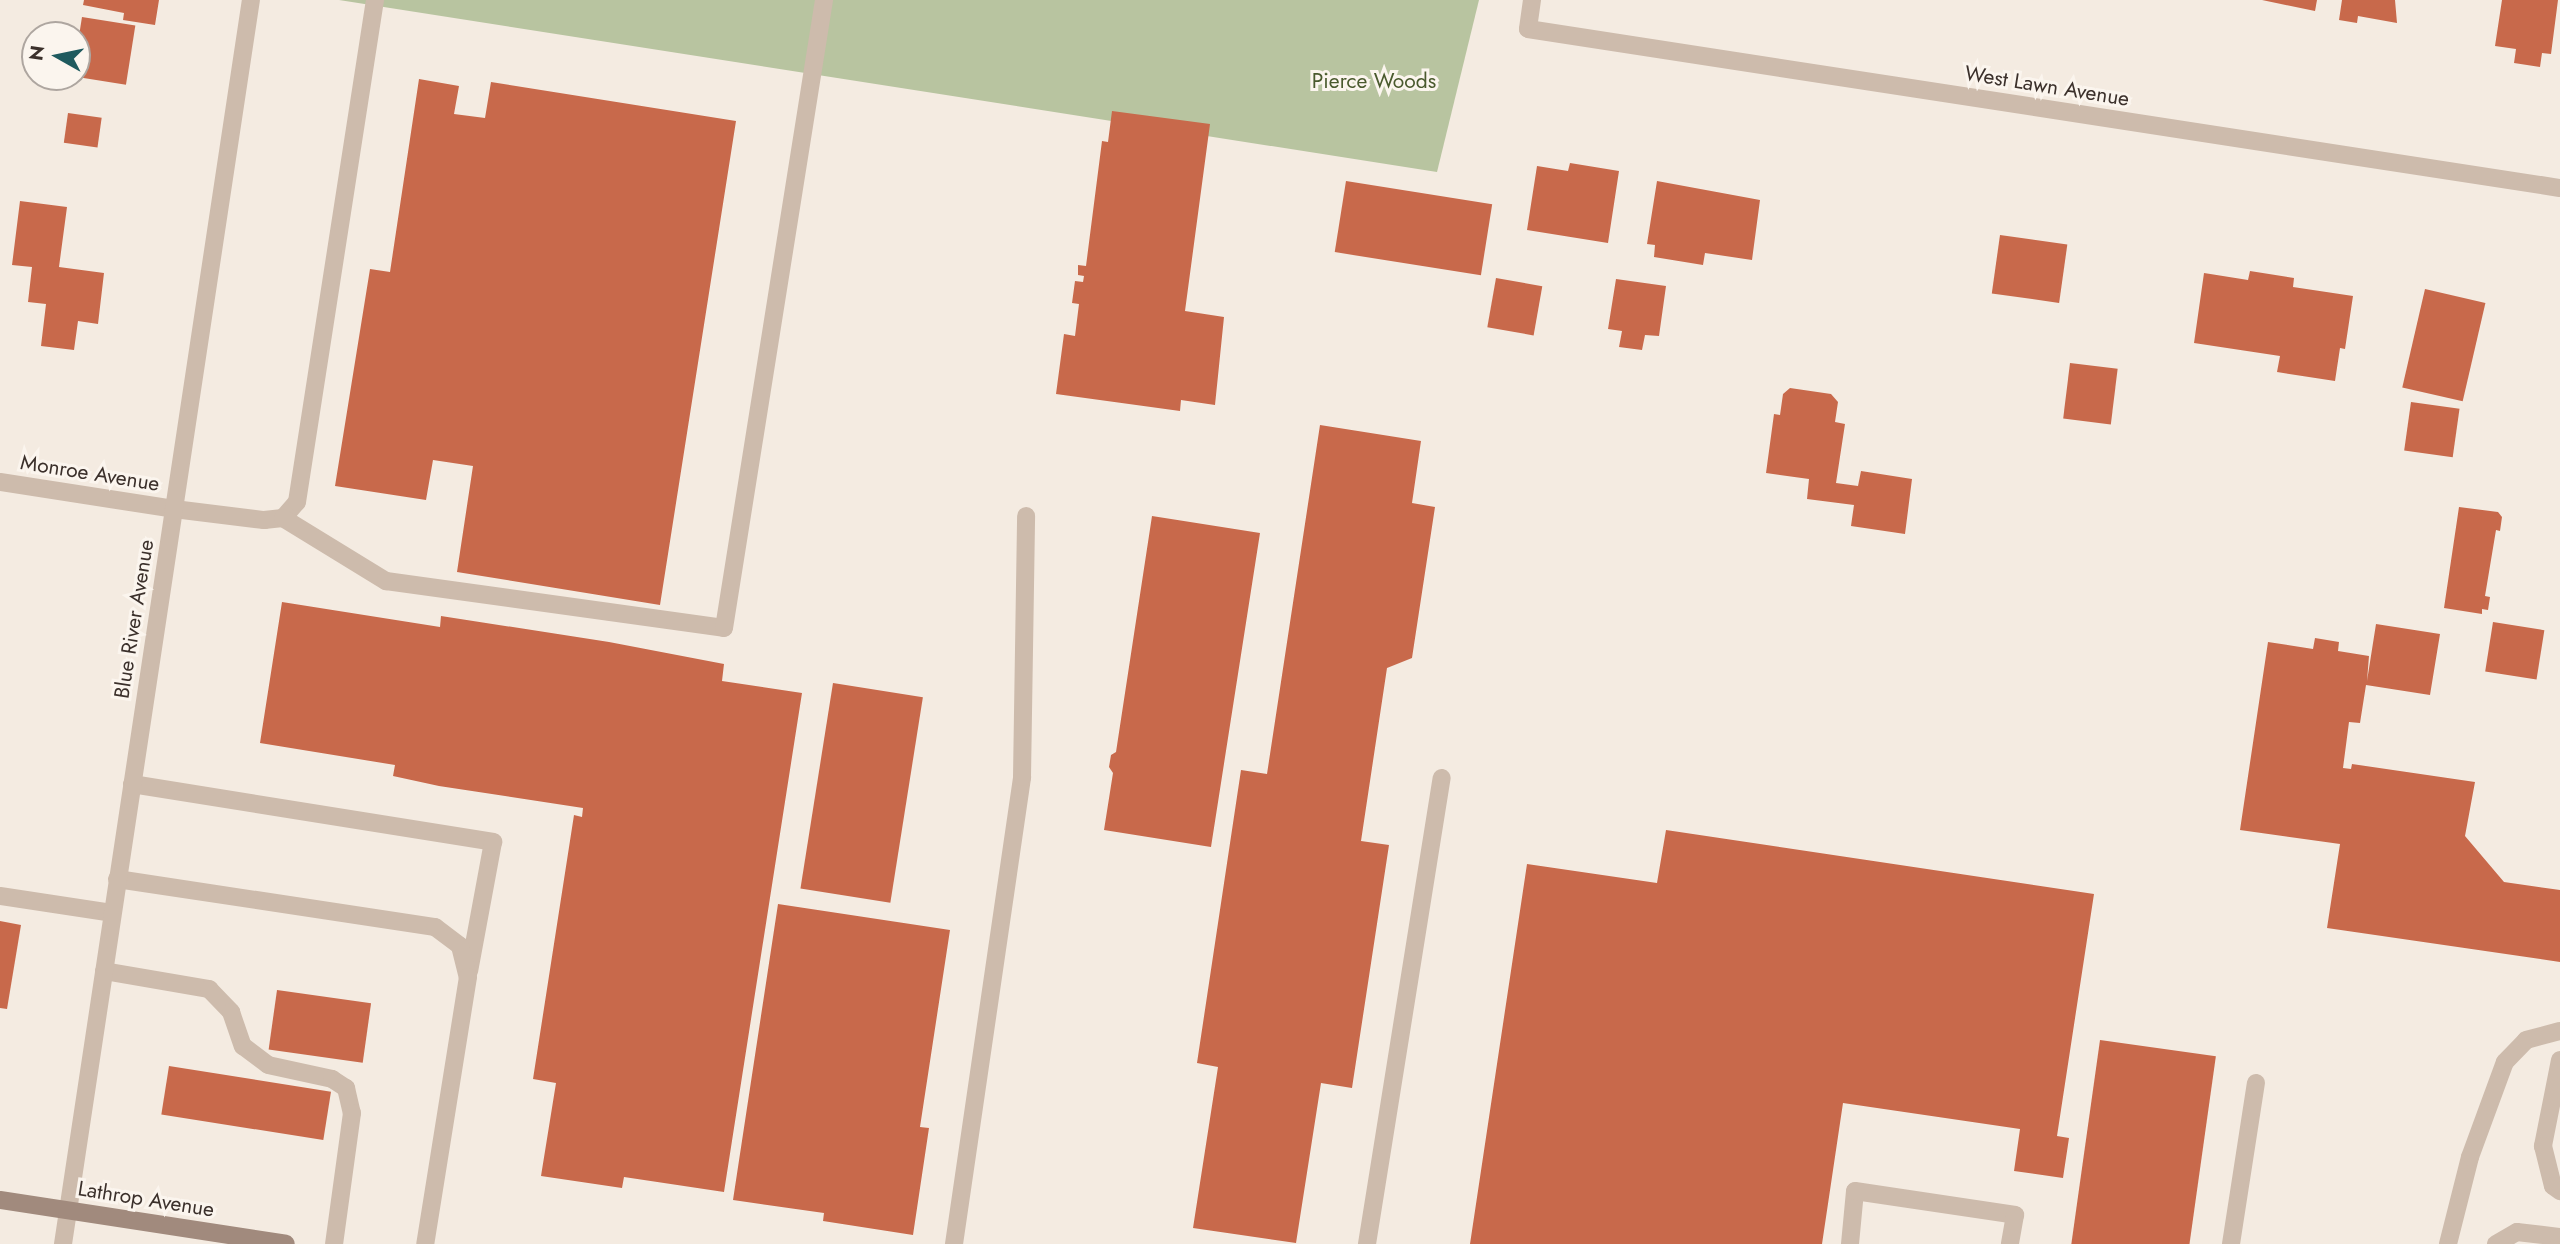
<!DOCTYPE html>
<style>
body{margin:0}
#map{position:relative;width:2560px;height:1244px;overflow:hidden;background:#f4ebe1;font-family:Jost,sans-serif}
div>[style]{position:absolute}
.green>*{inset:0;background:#b8c4a0}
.building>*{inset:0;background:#c8694b;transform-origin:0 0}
.lane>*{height:18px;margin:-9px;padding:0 9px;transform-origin:9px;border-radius:9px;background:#cdbbac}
.street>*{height:18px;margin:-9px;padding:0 9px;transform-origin:9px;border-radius:9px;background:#cdbbac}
.secondary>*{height:18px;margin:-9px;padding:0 9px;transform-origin:9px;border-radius:9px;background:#a18a7d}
span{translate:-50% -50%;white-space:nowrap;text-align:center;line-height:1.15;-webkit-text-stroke:6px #fbf5ee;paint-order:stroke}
.park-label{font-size:21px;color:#4a5a2e}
.street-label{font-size:21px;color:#3b302b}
.north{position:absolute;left:21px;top:21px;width:70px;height:70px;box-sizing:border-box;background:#fbf5ee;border:2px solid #aea6a0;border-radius:50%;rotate:279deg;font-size:19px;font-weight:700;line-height:28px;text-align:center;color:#3b302b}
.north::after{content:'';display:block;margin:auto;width:24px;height:32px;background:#1f5a5e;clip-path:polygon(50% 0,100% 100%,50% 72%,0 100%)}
</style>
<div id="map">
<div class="green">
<div style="clip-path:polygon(339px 0,1479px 0,1437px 172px)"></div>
</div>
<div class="building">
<div style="clip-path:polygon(84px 0,159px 0,155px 25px,123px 20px,124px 13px,83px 5px)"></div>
<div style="clip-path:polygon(2262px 0,2317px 0,2315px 11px)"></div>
<div style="clip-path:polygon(2342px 0,2395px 0,2397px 23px,2358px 16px,2357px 23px,2339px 20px)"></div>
<div style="clip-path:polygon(2502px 0,2558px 0,2551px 54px,2542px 53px,2540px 67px,2514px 63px,2516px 49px,2495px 46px)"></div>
<div style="left:82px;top:17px;width:54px;height:60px;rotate:9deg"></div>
<div style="clip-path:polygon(419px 79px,459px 86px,454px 114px,485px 118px,491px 82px,736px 121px,660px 605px,457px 572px,473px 466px,433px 460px,426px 500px,335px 486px,370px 269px,390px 272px)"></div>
<div style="clip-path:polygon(1112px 111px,1210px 124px,1185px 311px,1224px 317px,1215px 405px,1181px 400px,1180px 411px,1056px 394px,1064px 334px,1075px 336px,1079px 304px,1072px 303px,1075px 281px,1083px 282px,1084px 276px,1078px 275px,1078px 265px,1086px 266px,1102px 141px,1108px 142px)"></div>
<div style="left:68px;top:113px;width:34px;height:30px;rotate:8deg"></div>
<div style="clip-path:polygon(1570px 163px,1619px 171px,1608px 243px,1527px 230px,1537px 166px,1568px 171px)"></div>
<div style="left:1346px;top:181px;width:148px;height:72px;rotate:9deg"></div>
<div style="clip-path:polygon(1657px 181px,1760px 200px,1752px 260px,1705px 253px,1703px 265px,1654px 257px,1655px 245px,1647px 244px)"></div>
<div style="clip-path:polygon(20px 201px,67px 207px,59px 267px,104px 273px,98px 324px,78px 321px,74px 350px,41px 346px,46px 304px,28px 302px,32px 267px,12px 265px)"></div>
<div style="left:2000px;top:235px;width:68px;height:59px;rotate:8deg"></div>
<div style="clip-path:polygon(2250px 271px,2294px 278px,2293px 287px,2353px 296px,2345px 349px,2340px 348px,2335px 381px,2277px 372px,2280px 356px,2194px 343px,2204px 273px,2248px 280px)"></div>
<div style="left:1496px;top:278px;width:47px;height:50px;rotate:10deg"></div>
<div style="clip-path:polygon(1616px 279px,1666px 286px,1659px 336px,1645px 335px,1642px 350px,1619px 347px,1622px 331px,1608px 329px)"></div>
<div style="left:2425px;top:289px;width:62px;height:101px;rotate:13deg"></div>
<div style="left:2070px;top:363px;width:48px;height:56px;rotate:7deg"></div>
<div style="clip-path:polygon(1790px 388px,1831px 394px,1838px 402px,1835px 422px,1845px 424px,1836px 483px,1858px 486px,1861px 471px,1912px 479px,1905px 534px,1851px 526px,1854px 505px,1807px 499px,1809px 479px,1766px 473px,1774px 414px,1780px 415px,1783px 394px)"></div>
<div style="left:2411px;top:402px;width:49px;height:49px;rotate:8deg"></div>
<div style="clip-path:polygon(1320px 425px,1421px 441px,1412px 503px,1435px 507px,1412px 658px,1387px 668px,1361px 841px,1389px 845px,1352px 1088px,1321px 1083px,1296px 1243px,1193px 1228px,1218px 1067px,1197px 1063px,1241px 770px,1267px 774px)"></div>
<div style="clip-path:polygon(2459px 507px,2498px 512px,2502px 517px,2500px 531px,2496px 530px,2485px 596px,2490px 597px,2488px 610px,2482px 609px,2482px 614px,2444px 608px)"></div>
<div style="clip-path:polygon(1152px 516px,1260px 533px,1211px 847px,1104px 830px,1113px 773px,1109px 767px,1111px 755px,1116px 752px)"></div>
<div style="clip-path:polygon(282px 602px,440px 627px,441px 616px,609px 642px,724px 664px,722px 681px,802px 693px,724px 1192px,624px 1177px,622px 1188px,541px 1176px,556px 1083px,533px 1079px,574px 815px,582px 817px,583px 808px,439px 786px,393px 776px,395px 765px,260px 743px)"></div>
<div style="left:2493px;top:622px;width:52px;height:50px;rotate:9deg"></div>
<div style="clip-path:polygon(2376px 624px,2440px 634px,2430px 695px,2366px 685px,2360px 723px,2349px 722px,2343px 768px,2351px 769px,2352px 764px,2475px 782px,2465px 836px,2504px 882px,2560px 890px,2560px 962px,2327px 928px,2340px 844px,2240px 830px,2268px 642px,2313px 649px,2315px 638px,2339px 642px,2338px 651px,2369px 656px,2367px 681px)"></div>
<div style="left:833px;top:683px;width:91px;height:208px;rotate:9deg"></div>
<div style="clip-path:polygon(1666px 830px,2094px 894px,2057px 1136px,2069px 1138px,2063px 1178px,2014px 1171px,2020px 1129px,1843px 1103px,1822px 1244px,1470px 1244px,1527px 864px,1657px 883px)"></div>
<div style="clip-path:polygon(778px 904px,950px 930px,920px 1127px,929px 1128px,913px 1235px,823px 1221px,824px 1213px,733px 1200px)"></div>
<div style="clip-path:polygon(0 921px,21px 925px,7px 1009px,0 1008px)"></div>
<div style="left:277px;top:990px;width:95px;height:60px;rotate:8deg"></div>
<div style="left:2100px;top:1040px;width:117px;height:206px;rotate:8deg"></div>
<div style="left:169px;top:1066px;width:164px;height:49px;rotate:9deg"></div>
</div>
<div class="lane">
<div style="left:174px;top:509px;width:91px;rotate:7deg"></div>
<div style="left:264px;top:520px;width:19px;rotate:-6deg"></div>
<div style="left:283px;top:518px;width:21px;rotate:-49deg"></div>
<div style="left:297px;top:502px;width:508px;rotate:-81.17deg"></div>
<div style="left:283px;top:518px;width:121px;rotate:31.5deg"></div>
<div style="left:386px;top:581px;width:341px;rotate:7.9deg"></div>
<div style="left:724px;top:628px;width:636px;rotate:-80.95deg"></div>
<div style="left:132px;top:784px;width:366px;rotate:9.1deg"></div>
<div style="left:493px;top:842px;width:131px;rotate:100.5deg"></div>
<div style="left:117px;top:879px;width:322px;rotate:8.6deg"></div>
<div style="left:435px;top:927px;width:31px;rotate:37deg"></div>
<div style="left:460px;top:946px;width:32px;rotate:76deg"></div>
<div style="left:468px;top:977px;width:270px;rotate:99.1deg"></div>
<div style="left:0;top:896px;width:113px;rotate:8.6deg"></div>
<div style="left:104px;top:971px;width:107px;rotate:9.7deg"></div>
<div style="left:209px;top:989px;width:32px;rotate:46deg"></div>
<div style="left:231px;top:1012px;width:36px;rotate:71deg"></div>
<div style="left:243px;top:1046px;width:31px;rotate:37deg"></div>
<div style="left:268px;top:1065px;width:66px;rotate:12.3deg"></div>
<div style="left:332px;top:1079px;width:17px;rotate:33deg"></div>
<div style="left:346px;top:1088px;width:26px;rotate:77deg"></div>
<div style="left:352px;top:1113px;width:132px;rotate:97.8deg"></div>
<div style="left:2560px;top:1060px;width:88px;rotate:101.2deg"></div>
<div style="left:2543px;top:1146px;width:41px;rotate:76deg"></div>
<div style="left:2553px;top:1186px;width:9px;rotate:36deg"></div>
<div style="left:954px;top:1244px;width:472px;rotate:-81.7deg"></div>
<div style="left:1022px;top:777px;width:261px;rotate:-89.1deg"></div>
<div style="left:1367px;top:1244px;width:472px;rotate:-80.9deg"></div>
<div style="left:1850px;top:1244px;width:53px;rotate:-84.6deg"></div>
<div style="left:1855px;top:1191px;width:162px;rotate:8.5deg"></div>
<div style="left:2015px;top:1215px;width:29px;rotate:100deg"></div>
<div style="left:2231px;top:1244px;width:163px;rotate:-81.2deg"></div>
<div style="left:2448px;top:1244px;width:90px;rotate:-75.8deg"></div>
<div style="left:2470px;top:1157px;width:101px;rotate:-69.8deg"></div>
<div style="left:2505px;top:1062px;width:30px;rotate:-46deg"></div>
<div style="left:2526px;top:1040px;width:35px;rotate:-15deg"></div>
<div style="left:2496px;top:1244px;width:24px;rotate:-30deg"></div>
<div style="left:2517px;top:1232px;width:43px;rotate:6.6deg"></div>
</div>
<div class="street">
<div style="left:1532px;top:0;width:29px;rotate:98deg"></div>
<div style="left:1528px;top:29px;width:1044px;rotate:8.76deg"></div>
<div style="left:0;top:482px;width:176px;rotate:8.8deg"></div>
<div style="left:63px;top:1244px;width:1258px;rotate:-81.41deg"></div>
</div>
<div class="secondary">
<div style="left:0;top:1200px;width:289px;rotate:8.7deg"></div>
</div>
<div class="park-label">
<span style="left:1374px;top:81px">Pierce Woods</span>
</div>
<div class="street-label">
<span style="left:2047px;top:86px;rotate:9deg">West Lawn Avenue</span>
<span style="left:90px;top:473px;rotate:9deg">Monroe Avenue</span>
<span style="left:134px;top:619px;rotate:-81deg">Blue River Avenue</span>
<span style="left:146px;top:1199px;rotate:9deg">Lathrop Avenue</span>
</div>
<div class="north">N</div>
</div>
